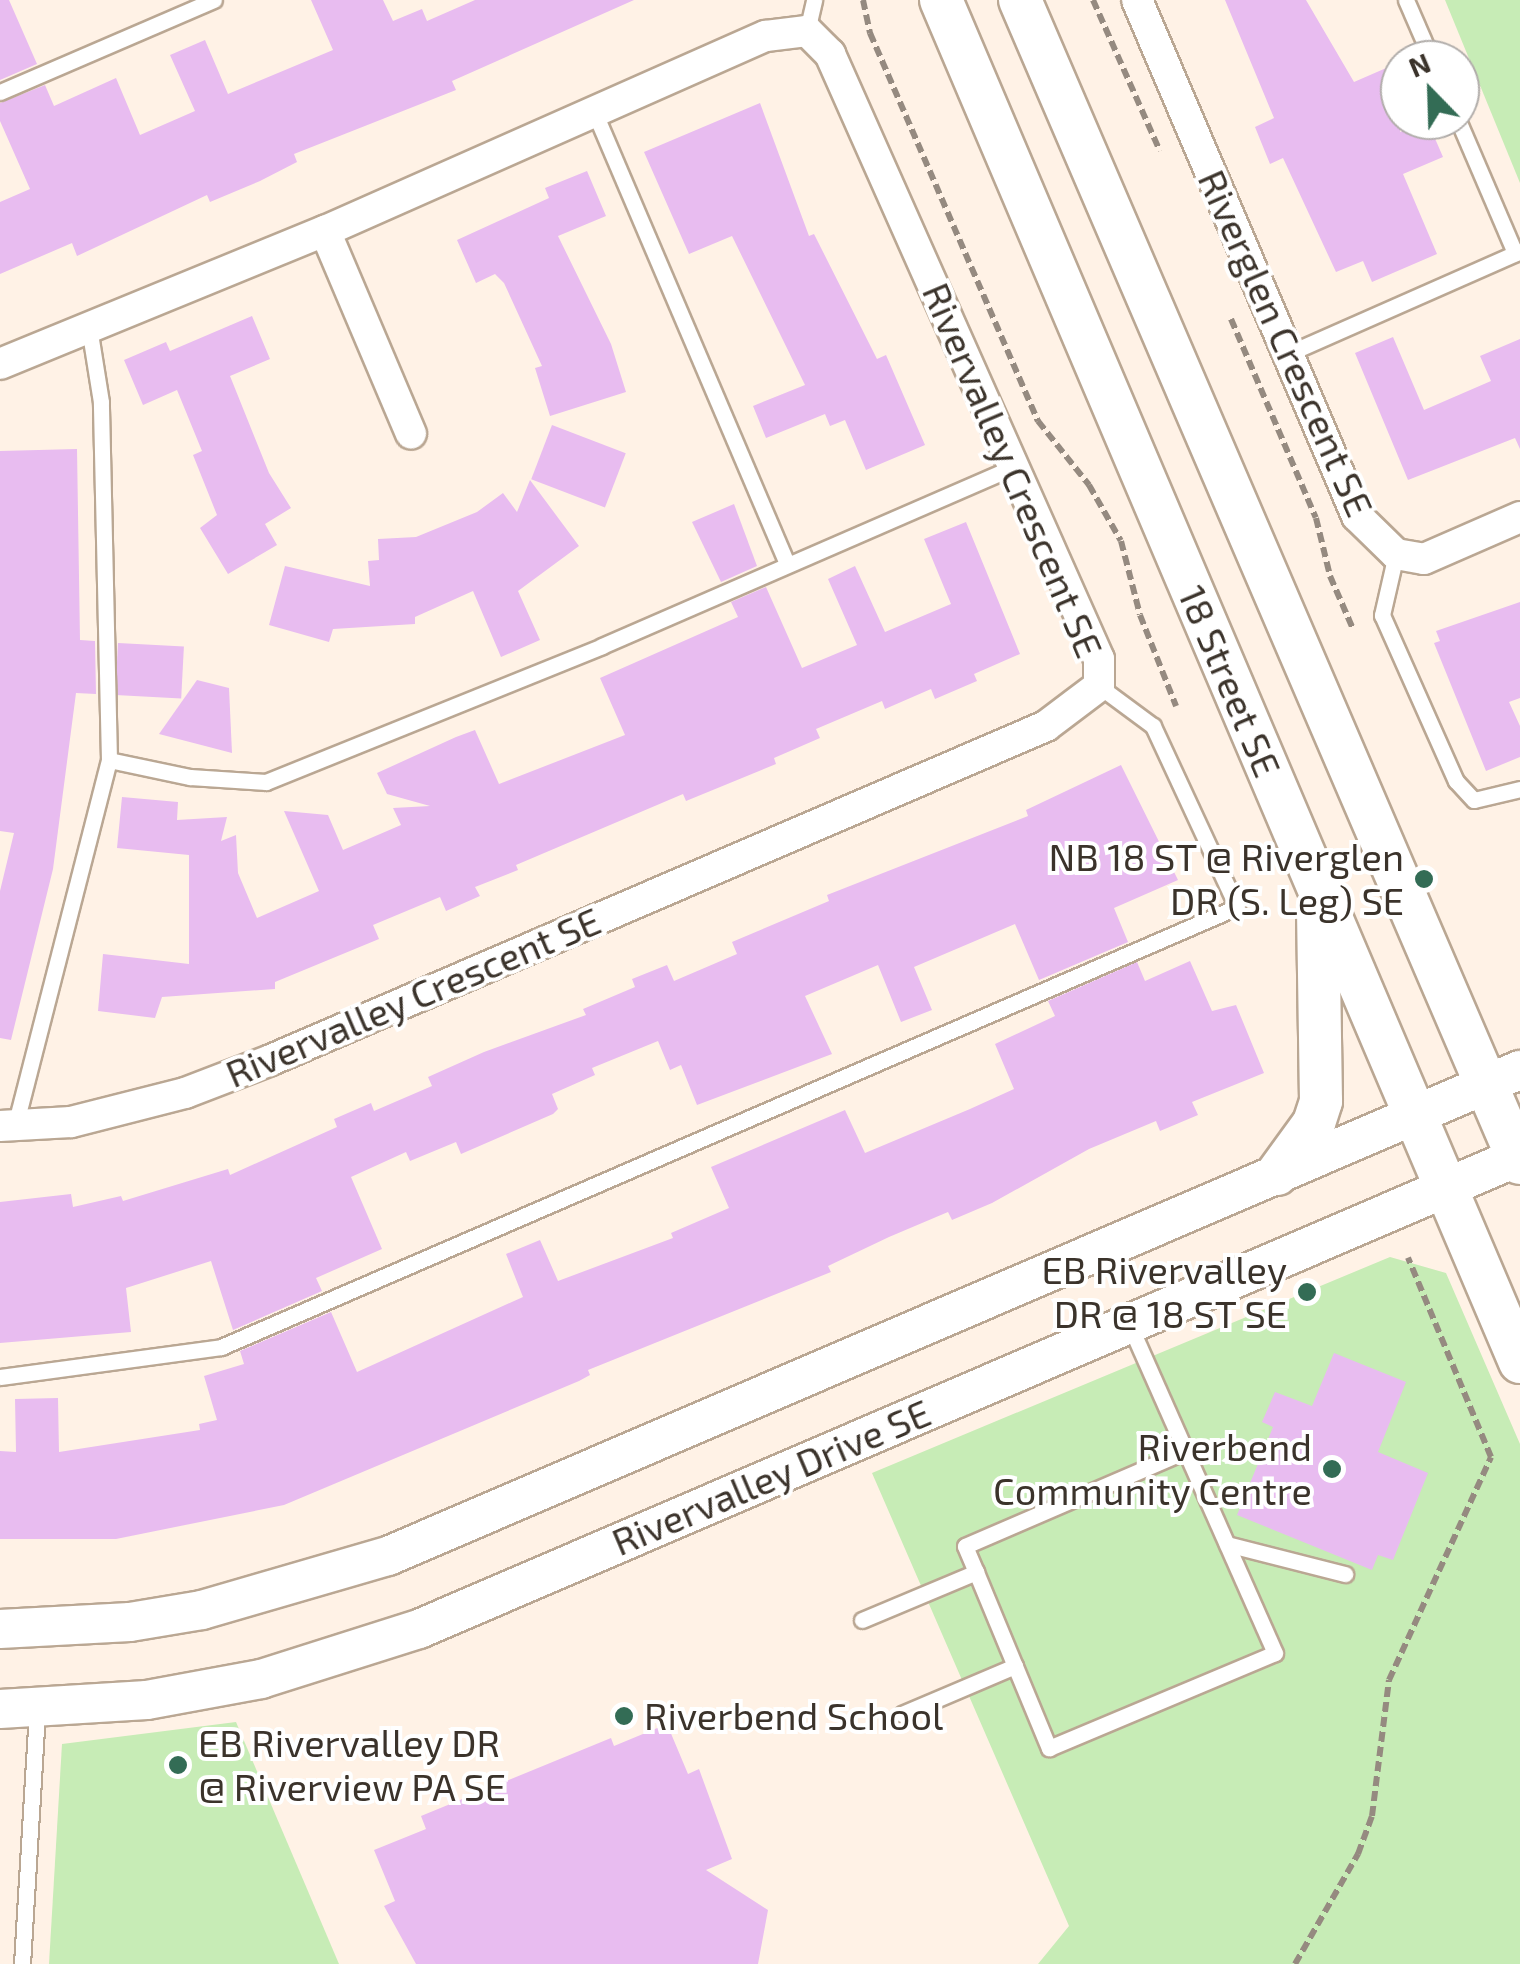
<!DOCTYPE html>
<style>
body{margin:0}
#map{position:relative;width:1520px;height:1964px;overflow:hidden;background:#fff2e6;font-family:"Exo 2",sans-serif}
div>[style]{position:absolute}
.green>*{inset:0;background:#c7ecb6}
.building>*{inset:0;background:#e8bcf0;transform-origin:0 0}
.path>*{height:6px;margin-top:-3px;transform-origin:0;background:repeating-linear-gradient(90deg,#958a80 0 10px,transparent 0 15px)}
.roads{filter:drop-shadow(2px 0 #baa793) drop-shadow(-2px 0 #baa793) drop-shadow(0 2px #baa793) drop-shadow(0 -2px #baa793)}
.service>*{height:15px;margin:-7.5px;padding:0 7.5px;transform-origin:7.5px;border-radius:7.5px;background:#fff}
.minor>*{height:30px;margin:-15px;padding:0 15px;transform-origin:15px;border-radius:15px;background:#fff}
.tertiary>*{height:38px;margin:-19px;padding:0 19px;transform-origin:19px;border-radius:19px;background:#fff}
.secondary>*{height:42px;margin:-21px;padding:0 21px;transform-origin:21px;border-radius:21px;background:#fff}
.dots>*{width:28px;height:28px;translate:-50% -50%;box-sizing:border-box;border:5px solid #fff;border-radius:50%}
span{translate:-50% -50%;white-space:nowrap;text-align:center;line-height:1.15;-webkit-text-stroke:8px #fff;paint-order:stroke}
.street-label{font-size:38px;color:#3b332b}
.poi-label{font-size:38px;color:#3b332b}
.right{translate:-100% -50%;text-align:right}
.left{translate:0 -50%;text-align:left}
.north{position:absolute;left:1380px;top:40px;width:100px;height:100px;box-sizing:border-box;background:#fff;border:2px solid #b1adaa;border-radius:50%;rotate:337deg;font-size:28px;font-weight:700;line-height:40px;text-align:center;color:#3b332b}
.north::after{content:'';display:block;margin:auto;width:35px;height:45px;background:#336c55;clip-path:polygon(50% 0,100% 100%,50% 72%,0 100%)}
</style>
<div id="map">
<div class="green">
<div style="clip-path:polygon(1445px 0,1520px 0,1520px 183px)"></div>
<div style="clip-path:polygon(1390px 1257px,1446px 1273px,1520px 1444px,1520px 1964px,1038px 1964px,1069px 1926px,872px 1473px)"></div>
<div style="clip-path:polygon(236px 1722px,339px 1964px,49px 1964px,62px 1744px)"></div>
</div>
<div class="building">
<div style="clip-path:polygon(0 0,9px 0,37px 64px,0 80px)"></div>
<div style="clip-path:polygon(311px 0,383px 0,393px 21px,422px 9px,427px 21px,475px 0,634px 0,452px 81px,456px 90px,294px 154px,297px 162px,260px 181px,210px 202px,207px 195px,77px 256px,72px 243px,0 274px,0 202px,30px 189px,0 121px,0 103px,45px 85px,54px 106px,116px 78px,140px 135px,195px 111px,170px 55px,205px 40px,228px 94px,333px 50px)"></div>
<div style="clip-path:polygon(1225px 0,1306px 0,1354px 82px,1400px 62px,1400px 132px,1427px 120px,1443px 157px,1403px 174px,1437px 254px,1372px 282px,1363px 261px,1336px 272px,1283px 158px,1270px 164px,1255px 127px,1274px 118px)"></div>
<div style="clip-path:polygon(760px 103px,809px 236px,814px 234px,877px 359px,886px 355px,925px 445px,866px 470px,845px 420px,830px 426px,825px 414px,766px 438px,753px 406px,805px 385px,732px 236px,689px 254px,644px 152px)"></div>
<div style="clip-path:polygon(587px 171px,606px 216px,558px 236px,611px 344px,626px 392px,550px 416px,535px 368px,542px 366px,504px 283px,495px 274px,476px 283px,457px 240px,549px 198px,545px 188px)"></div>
<div style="clip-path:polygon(252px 316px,270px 359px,230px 376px,269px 473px,291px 508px,265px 524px,277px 545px,228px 574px,200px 528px,217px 515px,193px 455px,202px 451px,177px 390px,143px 405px,124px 360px,166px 342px,170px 351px)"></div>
<div style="clip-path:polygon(1393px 337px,1424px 410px,1491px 381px,1480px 356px,1520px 339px,1520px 449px,1515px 438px,1408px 480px,1355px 353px)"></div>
<div style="left:552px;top:425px;width:79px;height:58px;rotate:21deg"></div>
<div style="clip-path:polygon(77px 449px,80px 640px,95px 641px,96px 694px,76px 693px,53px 869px,11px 1040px,0 1038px,0 891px,14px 833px,0 831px,0 451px)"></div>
<div style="clip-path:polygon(530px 480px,579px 546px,518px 591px,540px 640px,501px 657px,473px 591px,415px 617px,415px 624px,333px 629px,329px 642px,269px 625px,285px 566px,370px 586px,368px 561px,379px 560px,378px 539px,416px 537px,477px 512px,503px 493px,517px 512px)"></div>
<div style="clip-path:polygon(734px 504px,757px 566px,721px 582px,692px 522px)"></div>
<div style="clip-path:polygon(966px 522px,1020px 654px,974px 674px,977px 681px,935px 699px,931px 689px,885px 709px,882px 701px,816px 729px,820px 738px,774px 758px,776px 764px,686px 801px,683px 794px,516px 865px,518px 870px,475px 887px,480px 896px,446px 911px,440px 897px,373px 925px,379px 939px,275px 982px,275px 989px,162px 997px,155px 1018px,98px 1011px,103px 954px,189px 964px,189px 855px,117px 848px,122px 797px,178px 802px,177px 820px,227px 817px,221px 841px,236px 835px,238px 873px,257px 918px,319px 891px,284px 811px,328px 815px,343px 850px,401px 825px,393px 808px,430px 806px,387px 794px,377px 773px,456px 737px,475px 730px,499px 784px,625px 735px,600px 678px,738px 617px,731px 602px,766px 587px,802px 668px,857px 645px,828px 579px,855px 566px,885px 632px,951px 604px,924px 539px)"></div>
<div style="clip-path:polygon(1520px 602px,1520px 698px,1509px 702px,1520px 726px,1520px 757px,1486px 771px,1434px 643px,1440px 641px,1436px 631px)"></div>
<div style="left:118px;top:643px;width:66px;height:52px;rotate:3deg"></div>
<div style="clip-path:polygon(197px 680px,229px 688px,232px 753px,159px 734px)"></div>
<div style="clip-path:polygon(1121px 765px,1178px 880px,1114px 908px,1128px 942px,1039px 980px,1015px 924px,914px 967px,932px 1010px,901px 1022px,878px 965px,805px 996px,832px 1054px,697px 1105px,681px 1065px,670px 1070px,658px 1041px,592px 1068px,595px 1075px,552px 1094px,558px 1109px,553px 1114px,461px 1154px,456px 1142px,410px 1161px,406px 1152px,351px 1177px,382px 1249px,316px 1278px,322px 1291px,233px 1330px,211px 1261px,126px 1288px,131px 1332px,0 1343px,0 1202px,71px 1194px,73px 1207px,121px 1196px,123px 1201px,228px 1169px,230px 1175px,337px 1127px,334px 1119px,371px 1103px,374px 1111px,432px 1086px,428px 1077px,484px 1052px,586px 1015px,583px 1009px,635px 987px,632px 979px,667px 965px,674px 981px,737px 954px,732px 942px,829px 901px,827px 895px,1028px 816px,1026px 810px)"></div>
<div style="clip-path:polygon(1190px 961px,1212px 1011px,1236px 1005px,1264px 1073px,1192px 1102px,1198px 1115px,1160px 1131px,1156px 1121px,1089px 1149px,992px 1203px,952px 1220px,948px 1212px,889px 1237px,828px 1266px,831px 1272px,588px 1370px,590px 1375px,579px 1381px,284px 1505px,116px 1539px,0 1539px,0 1451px,16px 1452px,15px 1399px,58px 1398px,59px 1452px,200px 1430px,199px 1424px,217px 1420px,204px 1376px,244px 1364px,240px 1351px,331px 1312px,357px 1372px,523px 1297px,506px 1254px,540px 1240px,558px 1281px,673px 1238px,671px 1233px,729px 1208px,711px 1167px,845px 1110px,865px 1153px,970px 1109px,1014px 1089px,995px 1044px,1055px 1016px,1048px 1001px,1137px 962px,1145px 981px)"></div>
<div style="clip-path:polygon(1334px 1353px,1406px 1382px,1378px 1452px,1428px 1473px,1393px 1560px,1378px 1555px,1372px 1570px,1237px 1515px,1273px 1427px,1262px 1422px,1275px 1392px,1312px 1406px)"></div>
<div style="clip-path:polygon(667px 1724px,688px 1774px,699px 1769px,732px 1859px,706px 1870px,768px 1910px,758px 1964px,416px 1964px,384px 1906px,395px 1901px,374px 1850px,426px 1829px,421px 1816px,611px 1738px,614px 1746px)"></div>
</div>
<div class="path">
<div style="left:863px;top:0;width:34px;rotate:78deg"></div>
<div style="left:870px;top:33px;width:423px;rotate:66.6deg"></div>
<div style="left:1038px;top:421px;width:82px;rotate:51.4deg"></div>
<div style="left:1089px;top:485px;width:64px;rotate:60.3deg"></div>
<div style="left:1121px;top:541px;width:76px;rotate:75.6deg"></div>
<div style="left:1140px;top:615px;width:98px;rotate:68.4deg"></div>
<div style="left:1093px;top:0;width:165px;rotate:66.1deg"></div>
<div style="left:1231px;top:319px;width:216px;rotate:66.9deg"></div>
<div style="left:1316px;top:518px;width:60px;rotate:76.4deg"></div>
<div style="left:1330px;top:576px;width:58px;rotate:66.5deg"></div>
<div style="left:1295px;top:1964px;width:127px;rotate:-60.2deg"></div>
<div style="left:1358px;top:1854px;width:40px;rotate:-69.8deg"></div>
<div style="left:1372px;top:1816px;width:137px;rotate:-82.9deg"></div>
<div style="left:1389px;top:1680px;width:245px;rotate:-65.4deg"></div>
<div style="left:1491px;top:1457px;width:216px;rotate:-112.6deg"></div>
</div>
<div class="roads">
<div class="service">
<div style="left:1406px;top:0;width:65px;rotate:66.6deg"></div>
<div style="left:807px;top:31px;width:32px;rotate:-77deg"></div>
<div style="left:0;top:92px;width:233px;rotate:-23.3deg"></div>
<div style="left:594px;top:111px;width:492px;rotate:66.9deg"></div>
<div style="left:1458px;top:120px;width:145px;rotate:66.8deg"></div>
<div style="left:1287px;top:354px;width:255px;rotate:-23.8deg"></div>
<div style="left:1396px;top:554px;width:63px;rotate:102.9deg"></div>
<div style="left:1382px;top:615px;width:182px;rotate:66deg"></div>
<div style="left:1456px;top:781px;width:26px;rotate:47deg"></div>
<div style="left:1474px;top:800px;width:47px;rotate:-13.4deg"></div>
<div style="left:109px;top:760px;width:83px;rotate:11.9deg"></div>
<div style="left:190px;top:777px;width:76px;rotate:3.8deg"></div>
<div style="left:266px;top:782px;width:362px;rotate:-22deg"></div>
<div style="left:602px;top:646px;width:454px;rotate:-23.5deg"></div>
<div style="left:15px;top:1126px;width:378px;rotate:-75.6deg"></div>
<div style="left:109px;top:760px;width:358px;rotate:-91.3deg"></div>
<div style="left:101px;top:402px;width:76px;rotate:-99.1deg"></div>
<div style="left:0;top:1377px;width:223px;rotate:-7.7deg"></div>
<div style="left:221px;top:1347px;width:1107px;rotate:-23.42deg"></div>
<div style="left:1237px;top:907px;width:200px;rotate:-114.9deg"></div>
<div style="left:1153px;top:726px;width:67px;rotate:-143.5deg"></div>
<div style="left:1227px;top:1544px;width:122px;rotate:14.3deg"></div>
<div style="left:976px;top:1572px;width:28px;rotate:-113deg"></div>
<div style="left:965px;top:1546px;width:241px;rotate:-23.3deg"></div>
<div style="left:862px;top:1620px;width:124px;rotate:-22.8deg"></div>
<div style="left:976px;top:1572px;width:191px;rotate:67.5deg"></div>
<div style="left:1049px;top:1748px;width:245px;rotate:-22.8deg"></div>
<div style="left:1275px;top:1653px;width:360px;rotate:-113.9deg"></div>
<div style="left:902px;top:1714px;width:123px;rotate:-23deg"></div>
<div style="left:22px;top:1964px;width:256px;rotate:-86.6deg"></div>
</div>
<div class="minor">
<div style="left:1137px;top:0;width:561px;rotate:66.91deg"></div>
<div style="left:1357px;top:516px;width:54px;rotate:44.3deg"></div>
<div style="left:1396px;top:554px;width:28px;rotate:10deg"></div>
<div style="left:1424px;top:559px;width:105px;rotate:-23.6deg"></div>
<div style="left:325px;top:231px;width:220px;rotate:67deg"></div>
<div style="left:0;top:364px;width:351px;rotate:-22.3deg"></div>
<div style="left:325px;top:231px;width:482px;rotate:-23.9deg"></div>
<div style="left:766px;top:36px;width:41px;rotate:-7deg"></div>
<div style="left:807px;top:31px;width:33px;rotate:45deg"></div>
<div style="left:830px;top:54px;width:662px;rotate:66.03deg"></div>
<div style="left:1099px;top:659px;width:27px;rotate:90deg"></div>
<div style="left:1099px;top:686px;width:66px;rotate:143deg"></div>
<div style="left:1046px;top:726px;width:844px;rotate:156.69deg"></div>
<div style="left:271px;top:1060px;width:92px;rotate:159deg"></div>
<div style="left:185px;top:1093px;width:118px;rotate:165.7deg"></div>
<div style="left:71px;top:1122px;width:71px;rotate:176.8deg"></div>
</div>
<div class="tertiary">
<div style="left:0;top:1629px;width:130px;rotate:-3.1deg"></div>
<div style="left:130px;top:1622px;width:73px;rotate:-9.5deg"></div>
<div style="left:202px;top:1610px;width:194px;rotate:-16.2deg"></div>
<div style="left:388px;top:1556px;width:1232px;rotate:-23.24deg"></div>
<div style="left:0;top:1709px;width:147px;rotate:-3.5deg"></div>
<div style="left:147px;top:1700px;width:116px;rotate:-10.4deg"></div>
<div style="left:261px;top:1679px;width:166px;rotate:-17.6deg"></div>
<div style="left:419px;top:1629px;width:1198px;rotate:-23.25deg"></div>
</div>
<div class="secondary">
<div style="left:941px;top:0;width:1480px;rotate:66.97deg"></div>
<div style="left:1020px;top:0;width:1266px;rotate:66.74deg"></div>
<div style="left:1277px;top:1174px;width:63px;rotate:-54deg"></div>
<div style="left:1314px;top:1123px;width:23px;rotate:-72deg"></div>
<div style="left:1321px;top:1101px;width:185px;rotate:-90.9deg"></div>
</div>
</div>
<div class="dots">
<div style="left:1424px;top:879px;background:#336c55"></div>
<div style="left:1307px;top:1292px;background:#336c55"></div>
<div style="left:1332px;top:1469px;background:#336c55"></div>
<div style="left:624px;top:1716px;background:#336c55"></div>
<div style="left:178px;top:1765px;background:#336c55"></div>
</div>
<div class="street-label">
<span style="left:1286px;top:343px;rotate:66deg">Riverglen Crescent SE</span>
<span style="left:1013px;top:470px;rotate:67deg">Rivervalley Crescent SE</span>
<span style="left:1230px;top:681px;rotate:67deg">18 Street SE</span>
<span style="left:413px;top:997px;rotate:-23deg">Rivervalley Crescent SE</span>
<span style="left:771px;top:1477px;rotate:-23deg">Rivervalley Drive SE</span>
</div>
<div class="poi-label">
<span class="right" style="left:1404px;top:879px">NB 18 ST @ Riverglen<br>DR (S. Leg) SE</span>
<span class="right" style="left:1287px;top:1292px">EB Rivervalley<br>DR @ 18 ST SE</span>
<span class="right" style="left:1312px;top:1469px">Riverbend<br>Community Centre</span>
<span class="left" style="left:644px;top:1716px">Riverbend School</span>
<span class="left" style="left:198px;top:1765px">EB Rivervalley DR<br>@ Riverview PA SE</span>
</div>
<div class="north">N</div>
</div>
